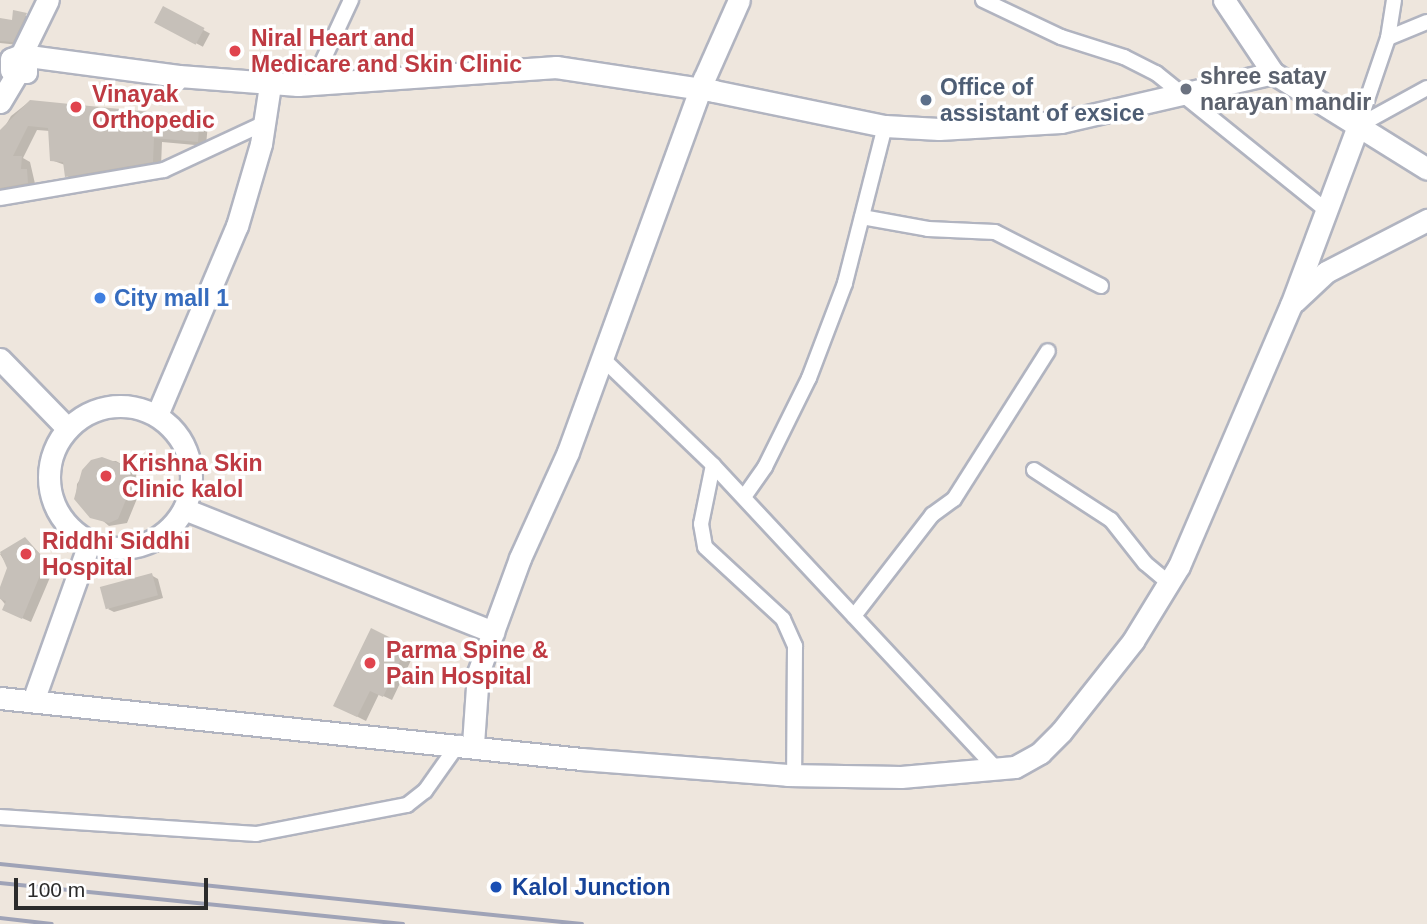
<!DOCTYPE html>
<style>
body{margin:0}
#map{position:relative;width:1427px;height:924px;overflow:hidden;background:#eee6dd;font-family:Helvetica,sans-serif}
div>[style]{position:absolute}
.shadow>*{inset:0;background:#0003;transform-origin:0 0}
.building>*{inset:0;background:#c6c0b9;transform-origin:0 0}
.roads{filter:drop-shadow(2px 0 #b1b4c0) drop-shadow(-2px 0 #b1b4c0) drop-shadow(0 2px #b1b4c0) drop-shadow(0 -2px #b1b4c0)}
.street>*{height:14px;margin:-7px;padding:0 7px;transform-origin:7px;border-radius:7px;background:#fff}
.secondary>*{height:21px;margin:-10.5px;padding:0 10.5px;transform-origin:10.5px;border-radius:10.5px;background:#fff}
.secondary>.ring{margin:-10.5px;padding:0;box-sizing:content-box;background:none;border:21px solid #fff;border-radius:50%}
.rail>*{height:3.5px;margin:-1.75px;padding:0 1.75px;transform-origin:1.75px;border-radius:1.75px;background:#9fa3b7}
.dots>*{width:19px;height:19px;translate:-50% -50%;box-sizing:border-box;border:4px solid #fff;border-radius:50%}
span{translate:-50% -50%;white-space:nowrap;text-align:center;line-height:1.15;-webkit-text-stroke:7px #fff;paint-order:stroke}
.health-label{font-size:23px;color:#be3a42;font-weight:700}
.left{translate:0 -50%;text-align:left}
.worship-label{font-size:23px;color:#5b616d;font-weight:700}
.service-label{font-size:23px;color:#4e5e75;font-weight:700}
.shop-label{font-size:23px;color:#366cbe;font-weight:700}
.transit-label{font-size:23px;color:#164399;font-weight:700}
.scale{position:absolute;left:14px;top:878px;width:194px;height:32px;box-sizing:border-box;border:4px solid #2b2b2b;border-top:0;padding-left:9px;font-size:21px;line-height:24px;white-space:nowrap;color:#2b2b2b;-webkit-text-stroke:5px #fff;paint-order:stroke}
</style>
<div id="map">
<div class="shadow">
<div style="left:164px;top:9px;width:52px;height:15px;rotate:28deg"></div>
<div style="clip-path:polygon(14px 12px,32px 18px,19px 45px,0 43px,0 20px,13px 22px)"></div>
<div style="clip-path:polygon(30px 101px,200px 118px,208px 123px,206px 146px,162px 142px,161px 166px,75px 181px,67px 176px,65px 165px,51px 160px,50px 131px,37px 130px,23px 158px,30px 162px,36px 188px,0 196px,0 135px,11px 116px)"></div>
<div style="clip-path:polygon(116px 461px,137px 473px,135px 479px,143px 484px,127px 523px,109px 526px,76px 498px,77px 484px,92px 462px)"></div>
<div style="clip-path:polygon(25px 539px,54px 568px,31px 622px,13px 614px,0 598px,9px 568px,0 554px)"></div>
<div style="clip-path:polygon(151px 575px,158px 579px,163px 598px,114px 612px,108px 609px)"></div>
<div style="clip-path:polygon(371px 631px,415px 652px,392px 700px,379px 694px,366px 721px,344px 710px)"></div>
</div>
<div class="building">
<div style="left:163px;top:6px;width:47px;height:19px;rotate:28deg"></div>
<div style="clip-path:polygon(13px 10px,27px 13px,13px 42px,0 41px,0 18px,12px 20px)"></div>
<div style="clip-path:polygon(30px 100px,200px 117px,198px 142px,154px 138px,153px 162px,65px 177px,63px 162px,50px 161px,48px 128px,28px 126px,13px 156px,22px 156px,21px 169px,27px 169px,28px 183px,0 188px,0 130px)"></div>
<div style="clip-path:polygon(102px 457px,129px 467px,126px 474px,135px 478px,118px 519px,109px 523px,90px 518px,74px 499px,82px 470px,91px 460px)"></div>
<div style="clip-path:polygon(25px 537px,46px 561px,22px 619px,2px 610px,6px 601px,0 599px,0 587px,7px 568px,0 552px)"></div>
<div style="left:152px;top:573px;width:23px;height:54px;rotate:75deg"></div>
<div style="clip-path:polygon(371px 628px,407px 646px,383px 697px,370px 691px,357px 717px,333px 706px)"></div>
</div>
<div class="roads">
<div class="street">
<div style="left:983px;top:0;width:86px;rotate:25.4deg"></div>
<div style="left:1061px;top:37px;width:66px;rotate:17.6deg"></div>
<div style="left:1124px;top:57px;width:36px;rotate:27deg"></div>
<div style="left:1156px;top:73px;width:218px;rotate:38.9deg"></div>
<div style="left:1388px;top:38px;width:42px;rotate:-22.3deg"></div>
<div style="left:312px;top:84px;width:93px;rotate:-65.1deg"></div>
<div style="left:1358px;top:126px;width:93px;rotate:-71.2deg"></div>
<div style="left:1388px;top:38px;width:38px;rotate:-81deg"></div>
<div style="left:1358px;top:126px;width:79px;rotate:-28.8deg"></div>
<div style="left:0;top:198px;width:166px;rotate:-9.7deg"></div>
<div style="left:164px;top:170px;width:111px;rotate:-25deg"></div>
<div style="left:862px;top:217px;width:67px;rotate:10.3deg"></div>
<div style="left:928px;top:229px;width:67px;rotate:2.6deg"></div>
<div style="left:995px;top:232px;width:119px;rotate:27deg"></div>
<div style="left:603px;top:359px;width:153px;rotate:43.9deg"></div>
<div style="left:713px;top:465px;width:417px;rotate:47deg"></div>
<div style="left:713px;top:465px;width:60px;rotate:101.5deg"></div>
<div style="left:701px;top:524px;width:23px;rotate:80deg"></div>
<div style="left:705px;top:547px;width:106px;rotate:42.7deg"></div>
<div style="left:783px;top:619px;width:30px;rotate:66deg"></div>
<div style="left:795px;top:646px;width:129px;rotate:90.4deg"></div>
<div style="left:1034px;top:470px;width:92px;rotate:33deg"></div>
<div style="left:1111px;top:520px;width:55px;rotate:51.7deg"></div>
<div style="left:1145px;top:563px;width:31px;rotate:40deg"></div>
<div style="left:744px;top:497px;width:37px;rotate:-55deg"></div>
<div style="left:765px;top:467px;width:99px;rotate:-63.7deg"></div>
<div style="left:809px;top:378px;width:102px;rotate:-69.2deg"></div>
<div style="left:845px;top:283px;width:162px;rotate:-75.7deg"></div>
<div style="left:854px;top:616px;width:128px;rotate:-52.3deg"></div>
<div style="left:932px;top:515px;width:27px;rotate:-36deg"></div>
<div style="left:954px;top:499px;width:175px;rotate:-57.6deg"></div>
<div style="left:0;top:817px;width:257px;rotate:3.8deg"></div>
<div style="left:256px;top:834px;width:154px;rotate:-10.9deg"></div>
<div style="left:407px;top:805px;width:23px;rotate:-38deg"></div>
<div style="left:425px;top:791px;width:59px;rotate:-54.7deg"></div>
</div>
<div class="secondary">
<div style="left:1224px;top:0;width:88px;rotate:56.1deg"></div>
<div style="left:21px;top:55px;width:61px;rotate:-63.9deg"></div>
<div style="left:26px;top:58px;width:14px;rotate:90deg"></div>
<div style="left:26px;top:72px;width:15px;rotate:-172deg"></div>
<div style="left:11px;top:70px;width:11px;rotate:-90deg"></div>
<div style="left:11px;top:59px;width:11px;rotate:-22deg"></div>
<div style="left:21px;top:55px;width:159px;rotate:7.6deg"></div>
<div style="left:179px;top:76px;width:119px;rotate:4.3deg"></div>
<div style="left:298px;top:85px;width:259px;rotate:-4deg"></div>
<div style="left:556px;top:67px;width:160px;rotate:8.6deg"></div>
<div style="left:714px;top:91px;width:175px;rotate:11.6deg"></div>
<div style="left:885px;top:126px;width:54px;rotate:3.2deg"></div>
<div style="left:939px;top:129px;width:122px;rotate:-3.3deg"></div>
<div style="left:1061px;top:122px;width:218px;rotate:-13deg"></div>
<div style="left:1273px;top:73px;width:181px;rotate:31.9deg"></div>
<div style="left:0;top:102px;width:33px;rotate:-59deg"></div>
<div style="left:1295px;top:301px;width:42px;rotate:-43.1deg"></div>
<div style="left:1326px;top:272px;width:114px;rotate:-27.2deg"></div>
<div style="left:0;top:359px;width:96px;rotate:45.8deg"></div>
<div class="ring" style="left:49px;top:406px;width:121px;height:121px"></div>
<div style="left:157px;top:415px;width:205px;rotate:-67.1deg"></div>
<div style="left:237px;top:226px;width:85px;rotate:-73.7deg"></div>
<div style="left:261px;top:144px;width:60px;rotate:-81.3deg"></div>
<div style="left:184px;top:509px;width:333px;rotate:21.7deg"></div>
<div style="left:0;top:698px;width:584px;rotate:5.99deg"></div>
<div style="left:581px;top:759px;width:207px;rotate:4.4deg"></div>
<div style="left:787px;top:775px;width:114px;rotate:1deg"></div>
<div style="left:901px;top:777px;width:114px;rotate:-5deg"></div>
<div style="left:1015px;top:767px;width:29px;rotate:-29deg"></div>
<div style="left:1040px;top:753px;width:30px;rotate:-45deg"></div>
<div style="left:1061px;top:732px;width:116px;rotate:-51.6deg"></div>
<div style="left:1133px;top:641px;width:88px;rotate:-58.5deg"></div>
<div style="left:1179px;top:566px;width:284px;rotate:-66.8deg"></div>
<div style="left:1291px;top:305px;width:191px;rotate:-69.5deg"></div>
<div style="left:33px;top:701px;width:170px;rotate:-70.4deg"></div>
<div style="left:473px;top:744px;width:71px;rotate:-86deg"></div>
<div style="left:478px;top:673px;width:122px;rotate:-69.9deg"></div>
<div style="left:520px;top:558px;width:116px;rotate:-65.6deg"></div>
<div style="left:568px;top:452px;width:397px;rotate:-70deg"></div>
<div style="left:704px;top:79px;width:86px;rotate:-66.1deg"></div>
</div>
</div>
<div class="rail">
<div style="left:0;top:864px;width:585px;rotate:5.89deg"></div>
<div style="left:0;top:883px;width:405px;rotate:5.8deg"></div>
<div style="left:0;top:918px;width:52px;rotate:6.6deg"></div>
</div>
<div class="dots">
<div style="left:235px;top:51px;background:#e0444e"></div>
<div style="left:1186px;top:89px;background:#6b7280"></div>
<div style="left:926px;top:100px;background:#5c6f8a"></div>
<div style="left:76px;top:107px;background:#e0444e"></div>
<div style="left:100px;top:298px;background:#3f7fe0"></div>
<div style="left:106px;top:476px;background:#e0444e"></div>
<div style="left:26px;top:554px;background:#e0444e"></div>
<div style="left:370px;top:663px;background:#e0444e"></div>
<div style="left:496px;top:887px;background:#1a4fb4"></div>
</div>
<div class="health-label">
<span class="left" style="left:251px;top:51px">Niral Heart and<br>Medicare and Skin Clinic</span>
<span class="left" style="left:92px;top:107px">Vinayak<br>Orthopedic</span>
<span class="left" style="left:122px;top:476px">Krishna Skin<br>Clinic kalol</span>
<span class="left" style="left:42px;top:554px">Riddhi Siddhi<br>Hospital</span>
<span class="left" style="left:386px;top:663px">Parma Spine &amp;<br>Pain Hospital</span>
</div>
<div class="worship-label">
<span class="left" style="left:1200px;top:89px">shree satay<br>narayan mandir</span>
</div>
<div class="service-label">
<span class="left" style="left:940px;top:100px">Office of<br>assistant of exsice</span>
</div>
<div class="shop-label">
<span class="left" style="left:114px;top:298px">City mall 1</span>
</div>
<div class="transit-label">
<span class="left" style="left:512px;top:887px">Kalol Junction</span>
</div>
<div class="scale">100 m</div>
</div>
